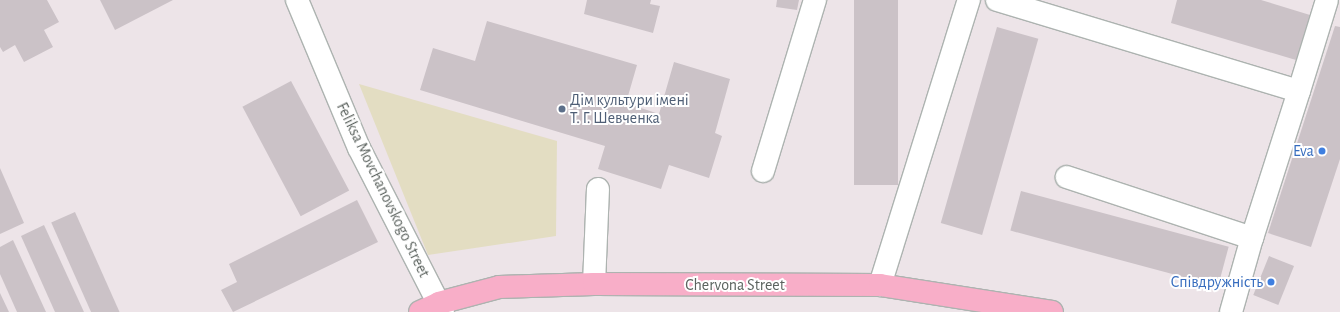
<!DOCTYPE html>
<meta charset="utf-8">
<style>
body{margin:0}
#map{position:relative;width:1340px;height:312px;overflow:hidden;background:#ede4e8;font-family:"Alegreya Sans",sans-serif}
div>[style]{position:absolute}
.green>*{inset:0;background:#e3ddc2}
.building>*{inset:0;background:#cbc2c7;transform-origin:0 0}
.roads{filter:drop-shadow(1px 0 #adb3b0) drop-shadow(-1px 0 #adb3b0) drop-shadow(0 1px #adb3b0) drop-shadow(0 -1px #adb3b0)}
.minor>*{height:22px;margin:-11px;padding:0 11px;transform-origin:11px;border-radius:11px;background:#fff}
.major>*{height:22px;margin:-11px;padding:0 11px;transform-origin:11px;border-radius:11px;background:#f8aec8}
.dots>*{width:11px;height:11px;translate:-50% -50%;box-sizing:border-box;border:2px solid #fff;border-radius:50%}
span{translate:-50% -50%;white-space:nowrap;text-align:center;line-height:1.15;-webkit-text-stroke:4px #fff;paint-order:stroke}
.service-label{font-size:16px;color:#4e5e75}
.left{translate:0 -50%;text-align:left}
.shop-label{font-size:16px;color:#366cbe}
.right{translate:-100% -50%;text-align:right}
.street-label{font-size:16px;color:#5c635f}
</style>
<div id="map">
<div class="green">
<div style="clip-path:polygon(359px 84px,557px 141px,556px 236px,428px 255px)"></div>
</div>
<div class="building">
<div style="clip-path:polygon(0 0,47px 0,59px 22px,44px 30px,53px 47px,24px 62px,15px 45px,3px 52px,0 47px)"></div>
<div style="clip-path:polygon(100px 0,173px 0,115px 30px)"></div>
<div style="clip-path:polygon(587px 0,651px 0,650px 4px,660px 6px,653px 33px,584px 14px)"></div>
<div style="clip-path:polygon(777px 0,799px 0,797px 10px,776px 7px)"></div>
<div style="left:854px;top:0;width:44px;height:185px"></div>
<div style="clip-path:polygon(1177px 0,1261px 0,1310px 15px,1296px 60px,1171px 23px)"></div>
<div style="clip-path:polygon(487px 21px,637px 65px,626px 103px,659px 114px,674px 62px,730px 79px,715px 133px,722px 136px,709px 178px,669px 165px,661px 189px,598px 169px,605px 146px,420px 90px,433px 48px,475px 61px)"></div>
<div style="clip-path:polygon(1335px 26px,1340px 27px,1340px 159px,1311px 247px,1268px 233px)"></div>
<div style="left:997px;top:27px;width:43px;height:204px;rotate:16deg"></div>
<div style="left:291px;top:81px;width:124px;height:55px;rotate:62deg"></div>
<div style="clip-path:polygon(0 168px,24px 223px,0 234px)"></div>
<div style="left:1021px;top:191px;width:215px;height:41px;rotate:15deg"></div>
<div style="clip-path:polygon(357px 200px,378px 242px,233px 312px,221px 290px,237px 282px,229px 264px)"></div>
<div style="left:75px;top:212px;width:110px;height:26px;rotate:66deg"></div>
<div style="clip-path:polygon(44px 225px,84px 312px,55px 312px,21px 236px)"></div>
<div style="clip-path:polygon(13px 240px,46px 312px,17px 312px,0 274px,0 247px)"></div>
<div style="left:1269px;top:256px;width:27px;height:42px;rotate:22deg"></div>
<div style="clip-path:polygon(0 293px,9px 312px,0 312px)"></div>
</div>
<div class="roads">
<div class="minor">
<div style="left:297px;top:0;width:160px;rotate:67.3deg"></div>
<div style="left:359px;top:148px;width:184px;rotate:62.9deg"></div>
<div style="left:997px;top:0;width:315px;rotate:16.8deg"></div>
<div style="left:1299px;top:91px;width:154px;rotate:107.7deg"></div>
<div style="left:1252px;top:238px;width:195px;rotate:-161.8deg"></div>
<div style="left:1299px;top:91px;width:95px;rotate:-72.9deg"></div>
<div style="left:763px;top:171px;width:179px;rotate:-73.1deg"></div>
<div style="left:594px;top:284px;width:95px;rotate:-87.6deg"></div>
<div style="left:880px;top:285px;width:299px;rotate:-72.7deg"></div>
<div style="left:1231px;top:312px;width:77px;rotate:-74.2deg"></div>
</div>
<div class="major">
<div style="left:420px;top:312px;width:21px;rotate:-25deg"></div>
<div style="left:439px;top:303px;width:62px;rotate:-14.9deg"></div>
<div style="left:499px;top:287px;width:95px;rotate:-1.8deg"></div>
<div style="left:594px;top:284px;width:286px;rotate:0.2deg"></div>
<div style="left:880px;top:285px;width:174px;rotate:8.9deg"></div>
</div>
</div>
<div class="dots">
<div style="left:562px;top:109px;background:#5c6f8a"></div>
<div style="left:1322px;top:151px;background:#3f7fe0"></div>
<div style="left:1271px;top:282px;background:#3f7fe0"></div>
</div>
<div class="service-label">
<span class="left" style="left:570px;top:109px">Дім культури імені<br>Т. Г. Шевченка</span>
</div>
<div class="shop-label">
<span class="right" style="left:1314px;top:151px">Eva</span>
<span class="right" style="left:1263px;top:282px">Співдружність</span>
</div>
<div class="street-label">
<span style="left:383px;top:190px;rotate:64deg">Feliksa Movchanovskogo Street</span>
<span style="left:735px;top:285px">Chervona Street</span>
</div>
</div>
